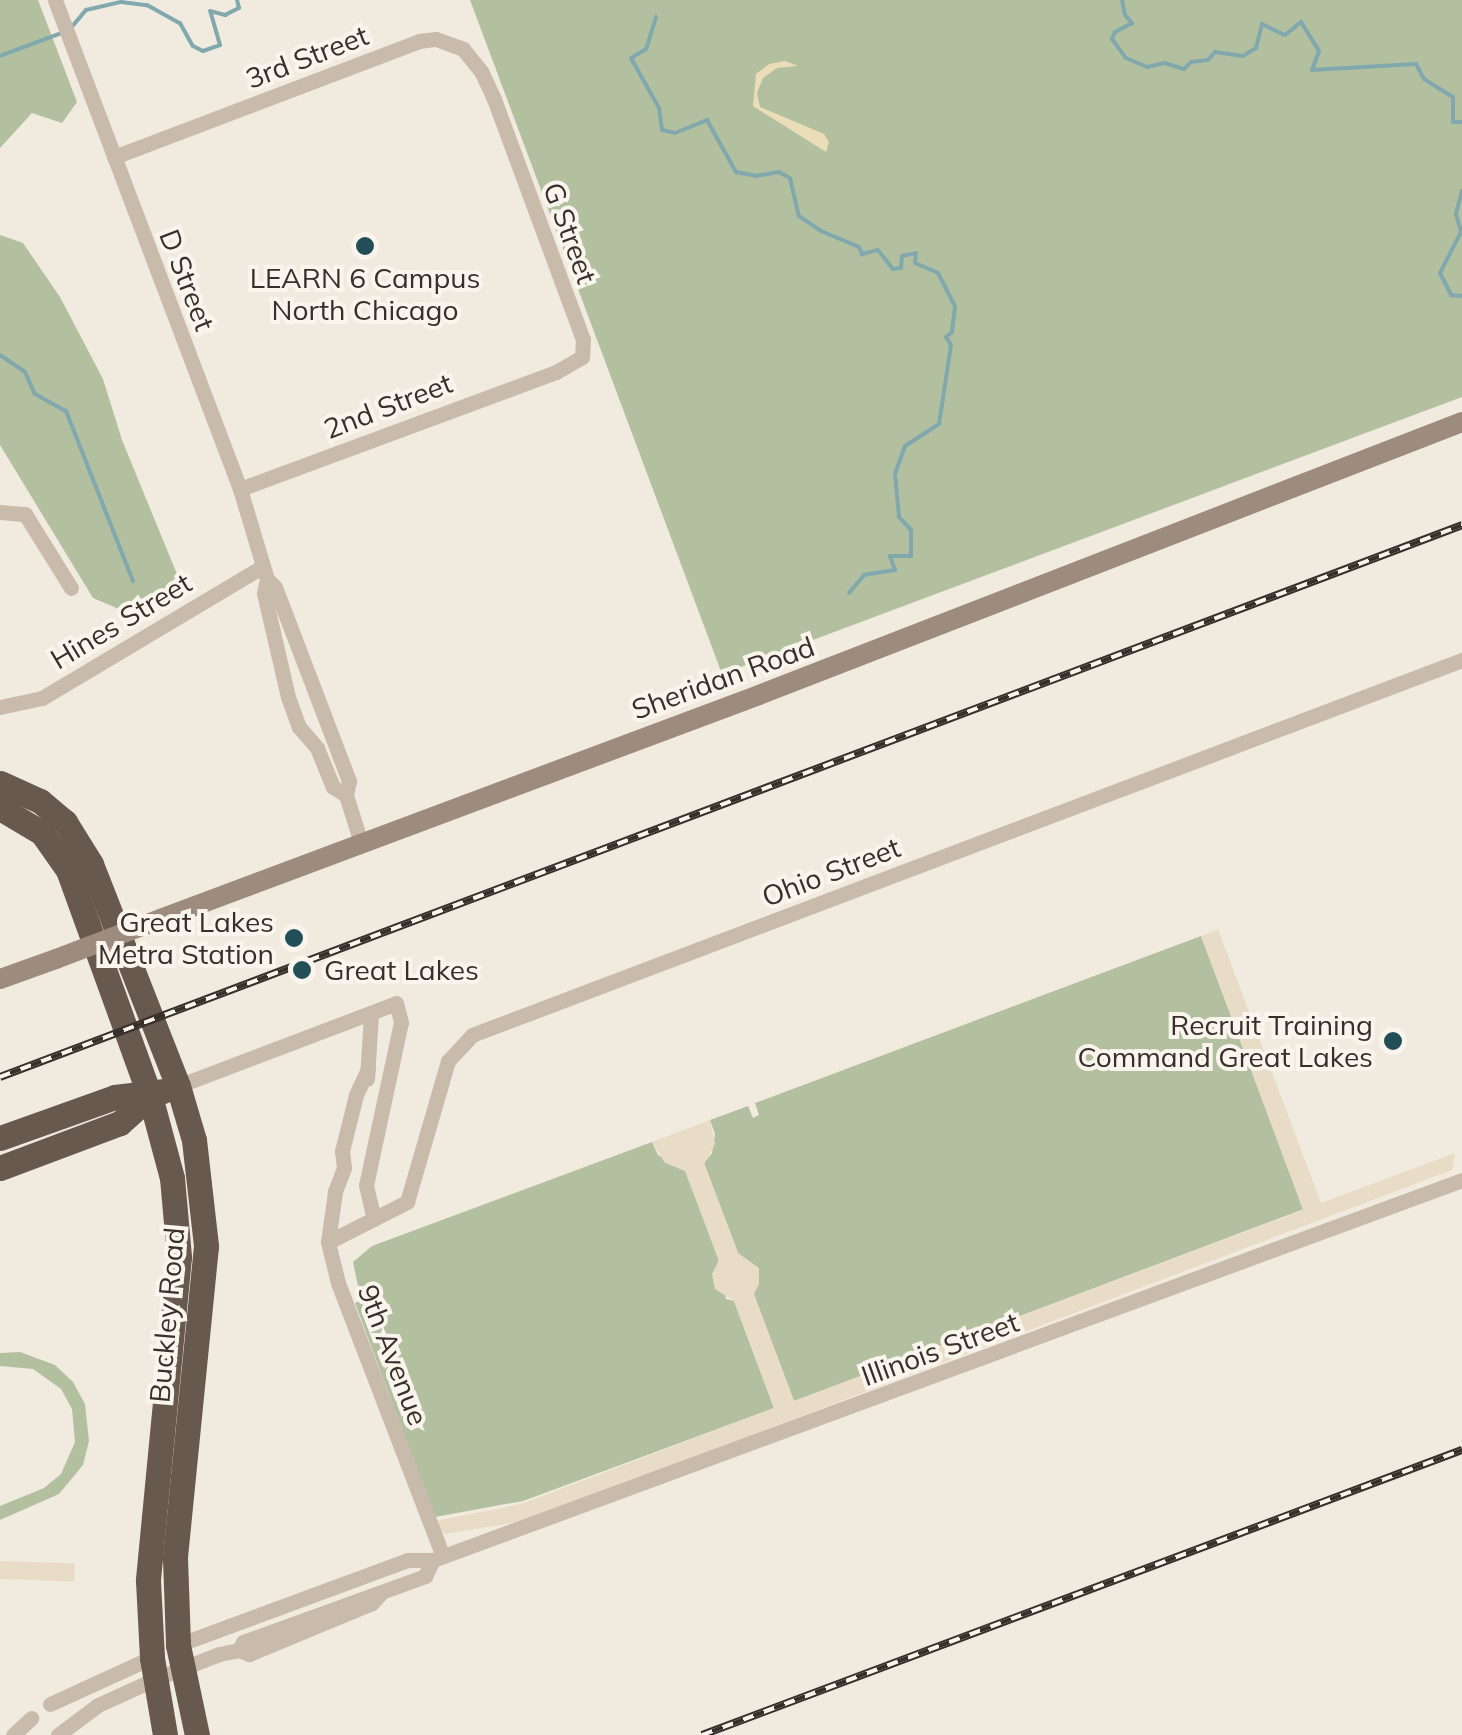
<!DOCTYPE html>
<style>
body{margin:0}
#map{position:relative;width:1462px;height:1735px;overflow:hidden;background:#f1eadf;font-family:Mulish,sans-serif}
div>[style]{position:absolute}
.green>*{inset:0;background:#b3c0a0}
.sand>*{inset:0;background:#eaddb8}
.plaza>*{inset:0;background:#e8dcc7;transform-origin:0 0}
.stream>*{height:4px;margin:-2px;padding:0 2px;transform-origin:2px;border-radius:2px;background:#80a8ad}
.minor>*{height:15px;margin:-7.5px;padding:0 7.5px;transform-origin:7.5px;border-radius:7.5px;background:#c9bbac}
.secondary>*{height:20px;margin:-10px;padding:0 10px;transform-origin:10px;border-radius:10px;background:#9d8b7d}
.trunk>*{height:25px;margin:-12.5px;padding:0 12.5px;transform-origin:12.5px;border-radius:12.5px;background:#68594f}
.rail>*{height:8px;margin-top:-4px;transform-origin:0;background:repeating-linear-gradient(90deg,#f9f4ec 0 11px,#372f2a 0 22px);box-sizing:border-box;border-block:2px solid #372f2a}
.secondary-bridge>*{height:20px;margin:-10px;padding:0 10px;transform-origin:10px;border-radius:10px;background:#9d8b7d}
.dots>*{width:28px;height:28px;translate:-50% -50%;box-sizing:border-box;border:5px solid #f9f4ec;border-radius:50%}
span{translate:-50% -50%;white-space:nowrap;text-align:center;line-height:1.15;-webkit-text-stroke:8px #f9f4ec;paint-order:stroke}
.street-label{font-size:28px;color:#372f2a}
.poi-label{font-size:28px;color:#372f2a}
.right{translate:-100% -50%;text-align:right}
.left{translate:0 -50%;text-align:left}
</style>
<div id="map">
<div class="green">
<div style="clip-path:polygon(0 0,38px 0,77px 102px,62px 123px,32px 113px,0 148px)"></div>
<div style="clip-path:polygon(470px 0,1462px 0,1462px 397px,722px 674px)"></div>
<div style="clip-path:polygon(0 235px,23px 243px,60px 297px,103px 379px,122px 440px,179px 579px,177px 599px,140px 618px,93px 598px,0 445px)"></div>
<div style="clip-path:polygon(1201px 936px,1304px 1209px,794px 1401px,704px 1163px,712px 1153px,715px 1134px,710px 1120px,748px 1106px,753px 1118px,759px 1115px,755px 1103px)"></div>
<div style="clip-path:polygon(652px 1142px,658px 1155px,685px 1170px,719px 1261px,726px 1299px,734px 1301px,774px 1408px,523px 1501px,435px 1517px,355px 1303px,361px 1300px,353px 1262px,372px 1246px)"></div>
<div style="clip-path:polygon(20px 1352px,55px 1365px,73px 1382px,85px 1404px,89px 1441px,83px 1465px,59px 1494px,0 1520px,0 1506px,44px 1488px,61px 1474px,75px 1442px,72px 1409px,61px 1389px,33px 1369px,0 1366px,0 1353px)"></div>
</div>
<div class="sand">
<div style="clip-path:polygon(785px 61px,798px 66px,777px 68px,763px 78px,757px 93px,760px 107px,824px 134px,829px 142px,826px 152px,753px 106px,756px 74px,769px 64px)"></div>
</div>
<div class="plaza">
<div style="clip-path:polygon(1218px 929px,1321px 1203px,1455px 1153px,1452px 1170px,524px 1521px,445px 1534px,440px 1529px,435px 1521px,521px 1504px,774px 1408px,734px 1301px,715px 1289px,712px 1274px,719px 1260px,685px 1171px,665px 1163px,652px 1142px,710px 1120px,715px 1144px,704px 1164px,738px 1253px,759px 1268px,759px 1284px,754px 1294px,794px 1401px,1303px 1210px,1201px 936px)"></div>
<div style="left:0;top:1561px;width:75px;height:18px;rotate:2deg"></div>
</div>
<div class="stream">
<div style="left:1122px;top:0;width:15px;rotate:79deg"></div>
<div style="left:1125px;top:15px;width:11px;rotate:49deg"></div>
<div style="left:1132px;top:23px;width:19px;rotate:152deg"></div>
<div style="left:1115px;top:32px;width:8px;rotate:113deg"></div>
<div style="left:1112px;top:39px;width:24px;rotate:54deg"></div>
<div style="left:1126px;top:58px;width:23px;rotate:23deg"></div>
<div style="left:1147px;top:67px;width:18px;rotate:-13deg"></div>
<div style="left:1165px;top:63px;width:20px;rotate:18deg"></div>
<div style="left:1184px;top:69px;width:10px;rotate:-45deg"></div>
<div style="left:1191px;top:62px;width:17px;rotate:-7deg"></div>
<div style="left:1208px;top:60px;width:11px;rotate:-49deg"></div>
<div style="left:1215px;top:52px;width:28px;rotate:8deg"></div>
<div style="left:1243px;top:56px;width:15px;rotate:-32deg"></div>
<div style="left:1256px;top:48px;width:25px;rotate:-76deg"></div>
<div style="left:1262px;top:24px;width:25px;rotate:26deg"></div>
<div style="left:1285px;top:35px;width:21px;rotate:-39deg"></div>
<div style="left:1301px;top:22px;width:34px;rotate:58deg"></div>
<div style="left:1319px;top:51px;width:20px;rotate:110deg"></div>
<div style="left:1312px;top:70px;width:104px;rotate:-3.3deg"></div>
<div style="left:1416px;top:64px;width:17px;rotate:62deg"></div>
<div style="left:1424px;top:79px;width:34px;rotate:32deg"></div>
<div style="left:1453px;top:97px;width:25px;rotate:90deg"></div>
<div style="left:1453px;top:122px;width:9px"></div>
<div style="left:656px;top:17px;width:34px;rotate:107deg"></div>
<div style="left:646px;top:49px;width:17px;rotate:149deg"></div>
<div style="left:631px;top:58px;width:57px;rotate:60.8deg"></div>
<div style="left:659px;top:108px;width:22px;rotate:82deg"></div>
<div style="left:662px;top:130px;width:13px;rotate:13deg"></div>
<div style="left:675px;top:133px;width:35px;rotate:-22deg"></div>
<div style="left:707px;top:120px;width:60px;rotate:60.9deg"></div>
<div style="left:736px;top:172px;width:20px;rotate:11deg"></div>
<div style="left:756px;top:176px;width:23px;rotate:-10deg"></div>
<div style="left:779px;top:172px;width:13px;rotate:29deg"></div>
<div style="left:790px;top:178px;width:39px;rotate:77deg"></div>
<div style="left:799px;top:216px;width:27px;rotate:34deg"></div>
<div style="left:821px;top:231px;width:41px;rotate:22.8deg"></div>
<div style="left:859px;top:247px;width:8px;rotate:67deg"></div>
<div style="left:862px;top:254px;width:16px;rotate:-14deg"></div>
<div style="left:878px;top:250px;width:24px;rotate:52deg"></div>
<div style="left:893px;top:269px;width:8px;rotate:-7deg"></div>
<div style="left:901px;top:268px;width:12px;rotate:-85deg"></div>
<div style="left:902px;top:256px;width:14px;rotate:-12deg"></div>
<div style="left:916px;top:253px;width:10px;rotate:96deg"></div>
<div style="left:915px;top:263px;width:25px;rotate:23deg"></div>
<div style="left:938px;top:273px;width:38px;rotate:63deg"></div>
<div style="left:955px;top:307px;width:25px;rotate:97deg"></div>
<div style="left:952px;top:332px;width:8px;rotate:140deg"></div>
<div style="left:946px;top:337px;width:9px;rotate:58deg"></div>
<div style="left:951px;top:345px;width:80px;rotate:98.6deg"></div>
<div style="left:939px;top:424px;width:40px;rotate:147.1deg"></div>
<div style="left:905px;top:446px;width:29px;rotate:110deg"></div>
<div style="left:895px;top:473px;width:44px;rotate:84.8deg"></div>
<div style="left:899px;top:517px;width:18px;rotate:47deg"></div>
<div style="left:911px;top:530px;width:26px;rotate:90deg"></div>
<div style="left:911px;top:556px;width:21px;rotate:180deg"></div>
<div style="left:890px;top:556px;width:15px;rotate:70deg"></div>
<div style="left:895px;top:570px;width:31px;rotate:171deg"></div>
<div style="left:864px;top:575px;width:23px;rotate:130deg"></div>
<div style="left:70px;top:29px;width:25px;rotate:-50deg"></div>
<div style="left:86px;top:10px;width:36px;rotate:-13deg"></div>
<div style="left:121px;top:2px;width:26px;rotate:7deg"></div>
<div style="left:147px;top:5px;width:38px;rotate:29deg"></div>
<div style="left:180px;top:23px;width:26px;rotate:61deg"></div>
<div style="left:193px;top:46px;width:11px;rotate:27deg"></div>
<div style="left:203px;top:51px;width:18px;rotate:-19deg"></div>
<div style="left:220px;top:45px;width:35px;rotate:-106deg"></div>
<div style="left:210px;top:11px;width:16px;rotate:15deg"></div>
<div style="left:225px;top:15px;width:16px;rotate:-27deg"></div>
<div style="left:239px;top:8px;width:8px;rotate:-104deg"></div>
<div style="left:0;top:56px;width:66px;rotate:-20.4deg"></div>
<div style="left:1462px;top:191px;width:24px;rotate:105deg"></div>
<div style="left:1456px;top:214px;width:19px;rotate:74deg"></div>
<div style="left:1461px;top:232px;width:46px;rotate:117.1deg"></div>
<div style="left:1440px;top:273px;width:25px;rotate:63deg"></div>
<div style="left:1451px;top:295px;width:11px;rotate:5deg"></div>
<div style="left:0;top:355px;width:30px;rotate:34deg"></div>
<div style="left:25px;top:372px;width:24px;rotate:66deg"></div>
<div style="left:35px;top:394px;width:35px;rotate:29deg"></div>
<div style="left:66px;top:411px;width:183px;rotate:68.5deg"></div>
</div>
<div class="minor">
<div style="left:55px;top:0;width:523px;rotate:69.28deg"></div>
<div style="left:240px;top:489px;width:94px;rotate:73.3deg"></div>
<div style="left:267px;top:579px;width:11px;rotate:45deg"></div>
<div style="left:275px;top:587px;width:208px;rotate:69.1deg"></div>
<div style="left:349px;top:781px;width:14px;rotate:102deg"></div>
<div style="left:346px;top:795px;width:50px;rotate:72.6deg"></div>
<div style="left:114px;top:157px;width:326px;rotate:-20.8deg"></div>
<div style="left:419px;top:41px;width:17px;rotate:-7deg"></div>
<div style="left:436px;top:39px;width:29px;rotate:20deg"></div>
<div style="left:463px;top:49px;width:28px;rotate:51deg"></div>
<div style="left:481px;top:71px;width:31px;rotate:65deg"></div>
<div style="left:494px;top:99px;width:256px;rotate:69.7deg"></div>
<div style="left:583px;top:339px;width:18px;rotate:93deg"></div>
<div style="left:582px;top:357px;width:30px;rotate:150deg"></div>
<div style="left:556px;top:372px;width:337px;rotate:159.7deg"></div>
<div style="left:0;top:512px;width:25px;rotate:5deg"></div>
<div style="left:25px;top:514px;width:87px;rotate:58.1deg"></div>
<div style="left:267px;top:579px;width:14px;rotate:102deg"></div>
<div style="left:264px;top:593px;width:107px;rotate:77deg"></div>
<div style="left:288px;top:697px;width:32px;rotate:70deg"></div>
<div style="left:299px;top:727px;width:28px;rotate:49deg"></div>
<div style="left:317px;top:748px;width:42px;rotate:67.7deg"></div>
<div style="left:333px;top:787px;width:15px;rotate:32deg"></div>
<div style="left:0;top:707px;width:43px;rotate:-12.1deg"></div>
<div style="left:42px;top:698px;width:257px;rotate:-30.8deg"></div>
<div style="left:368px;top:1069px;width:29px;rotate:115deg"></div>
<div style="left:356px;top:1095px;width:58px;rotate:104deg"></div>
<div style="left:342px;top:1151px;width:17px;rotate:83deg"></div>
<div style="left:344px;top:1168px;width:26px;rotate:111deg"></div>
<div style="left:335px;top:1192px;width:50px;rotate:98deg"></div>
<div style="left:328px;top:1242px;width:42px;rotate:76.3deg"></div>
<div style="left:338px;top:1283px;width:292px;rotate:69deg"></div>
<div style="left:367px;top:1079px;width:66px;rotate:-86.5deg"></div>
<div style="left:178px;top:1086px;width:233px;rotate:-20.8deg"></div>
<div style="left:396px;top:1003px;width:20px;rotate:75deg"></div>
<div style="left:401px;top:1022px;width:167px;rotate:102.1deg"></div>
<div style="left:366px;top:1185px;width:35px;rotate:77deg"></div>
<div style="left:328px;top:1242px;width:89px;rotate:-26.9deg"></div>
<div style="left:407px;top:1202px;width:147px;rotate:-73.8deg"></div>
<div style="left:448px;top:1061px;width:35px;rotate:-47deg"></div>
<div style="left:472px;top:1035px;width:1059px;rotate:-20.75deg"></div>
<div style="left:175px;top:1646px;width:248px;rotate:-20.3deg"></div>
<div style="left:408px;top:1560px;width:25px"></div>
<div style="left:433px;top:1560px;width:1097px;rotate:-20.27deg"></div>
<div style="left:239px;top:1650px;width:9px;rotate:-63deg"></div>
<div style="left:243px;top:1642px;width:194px;rotate:-19.9deg"></div>
<div style="left:425px;top:1576px;width:18px;rotate:-63deg"></div>
<div style="left:50px;top:1704px;width:115px;rotate:-24.6deg"></div>
<div style="left:13px;top:1735px;width:25px;rotate:-43deg"></div>
<div style="left:58px;top:1735px;width:50px;rotate:-36.9deg"></div>
<div style="left:98px;top:1705px;width:63px;rotate:-24.5deg"></div>
<div style="left:155px;top:1679px;width:69px;rotate:-21.3deg"></div>
<div style="left:219px;top:1654px;width:20px;rotate:-11deg"></div>
<div style="left:239px;top:1650px;width:11px;rotate:22deg"></div>
<div style="left:249px;top:1654px;width:133px;rotate:-22.5deg"></div>
<div style="left:372px;top:1603px;width:13px;rotate:-48deg"></div>
</div>
<div class="secondary">
<div style="left:160px;top:919px;width:640px;rotate:-20.5deg"></div>
<div style="left:759px;top:695px;width:754px;rotate:-21.22deg"></div>
<div style="left:0;top:979px;width:59px;rotate:-19.7deg"></div>
</div>
<div class="trunk">
<div style="left:0;top:783px;width:44px;rotate:24.2deg"></div>
<div style="left:40px;top:801px;width:33px;rotate:40deg"></div>
<div style="left:65px;top:822px;width:49px;rotate:58.2deg"></div>
<div style="left:91px;top:864px;width:238px;rotate:68.6deg"></div>
<div style="left:178px;top:1086px;width:56px;rotate:73.5deg"></div>
<div style="left:194px;top:1140px;width:107px;rotate:83.5deg"></div>
<div style="left:206px;top:1246px;width:314px;rotate:95.7deg"></div>
<div style="left:175px;top:1558px;width:87px;rotate:88deg"></div>
<div style="left:178px;top:1645px;width:92px;rotate:78.1deg"></div>
<div style="left:0;top:808px;width:49px;rotate:30.8deg"></div>
<div style="left:42px;top:833px;width:45px;rotate:54.9deg"></div>
<div style="left:68px;top:870px;width:240px;rotate:70.1deg"></div>
<div style="left:150px;top:1096px;width:85px;rotate:75deg"></div>
<div style="left:172px;top:1178px;width:79px;rotate:84.9deg"></div>
<div style="left:179px;top:1257px;width:325px;rotate:95.5deg"></div>
<div style="left:148px;top:1581px;width:77px;rotate:87deg"></div>
<div style="left:152px;top:1658px;width:78px;rotate:80.4deg"></div>
<div style="left:0;top:1138px;width:122px;rotate:-19.6deg"></div>
<div style="left:115px;top:1097px;width:48px;rotate:-7.1deg"></div>
<div style="left:0;top:1168px;width:128px;rotate:-20.6deg"></div>
<div style="left:120px;top:1123px;width:40px;rotate:-42deg"></div>
</div>
<div class="rail">
<div style="left:0;top:1077px;width:1563px;rotate:-20.68deg"></div>
<div style="left:702px;top:1735px;width:812px;rotate:-20.56deg"></div>
</div>
<div class="secondary-bridge">
<div style="left:56px;top:959px;width:111px;rotate:-21deg"></div>
</div>
<div class="dots">
<div style="left:365px;top:246px;background:#224f57"></div>
<div style="left:294px;top:938px;background:#224f57"></div>
<div style="left:302px;top:970px;background:#224f57"></div>
<div style="left:1393px;top:1041px;background:#224f57"></div>
</div>
<div class="street-label">
<span style="left:307px;top:57px;rotate:-21deg">3rd Street</span>
<span style="left:570px;top:233px;rotate:70deg">G Street</span>
<span style="left:187px;top:280px;rotate:69deg">D Street</span>
<span style="left:388px;top:406px;rotate:-21deg">2nd Street</span>
<span style="left:121px;top:621px;rotate:-31deg">Hines Street</span>
<span style="left:723px;top:678px;rotate:-20deg">Sheridan Road</span>
<span style="left:831px;top:872px;rotate:-21deg">Ohio Street</span>
<span style="left:167px;top:1315px;rotate:-85deg">Buckley Road</span>
<span style="left:940px;top:1349px;rotate:-20deg">Illinois Street</span>
<span style="left:393px;top:1355px;rotate:69deg">9th Avenue</span>
</div>
<div class="poi-label">
<span style="left:365px;top:294px">LEARN 6 Campus<br>North Chicago</span>
<span class="right" style="left:274px;top:938px">Great Lakes<br>Metra Station</span>
<span class="left" style="left:324px;top:970px">Great Lakes</span>
<span class="right" style="left:1373px;top:1041px">Recruit Training<br>Command Great Lakes</span>
</div>
</div>
